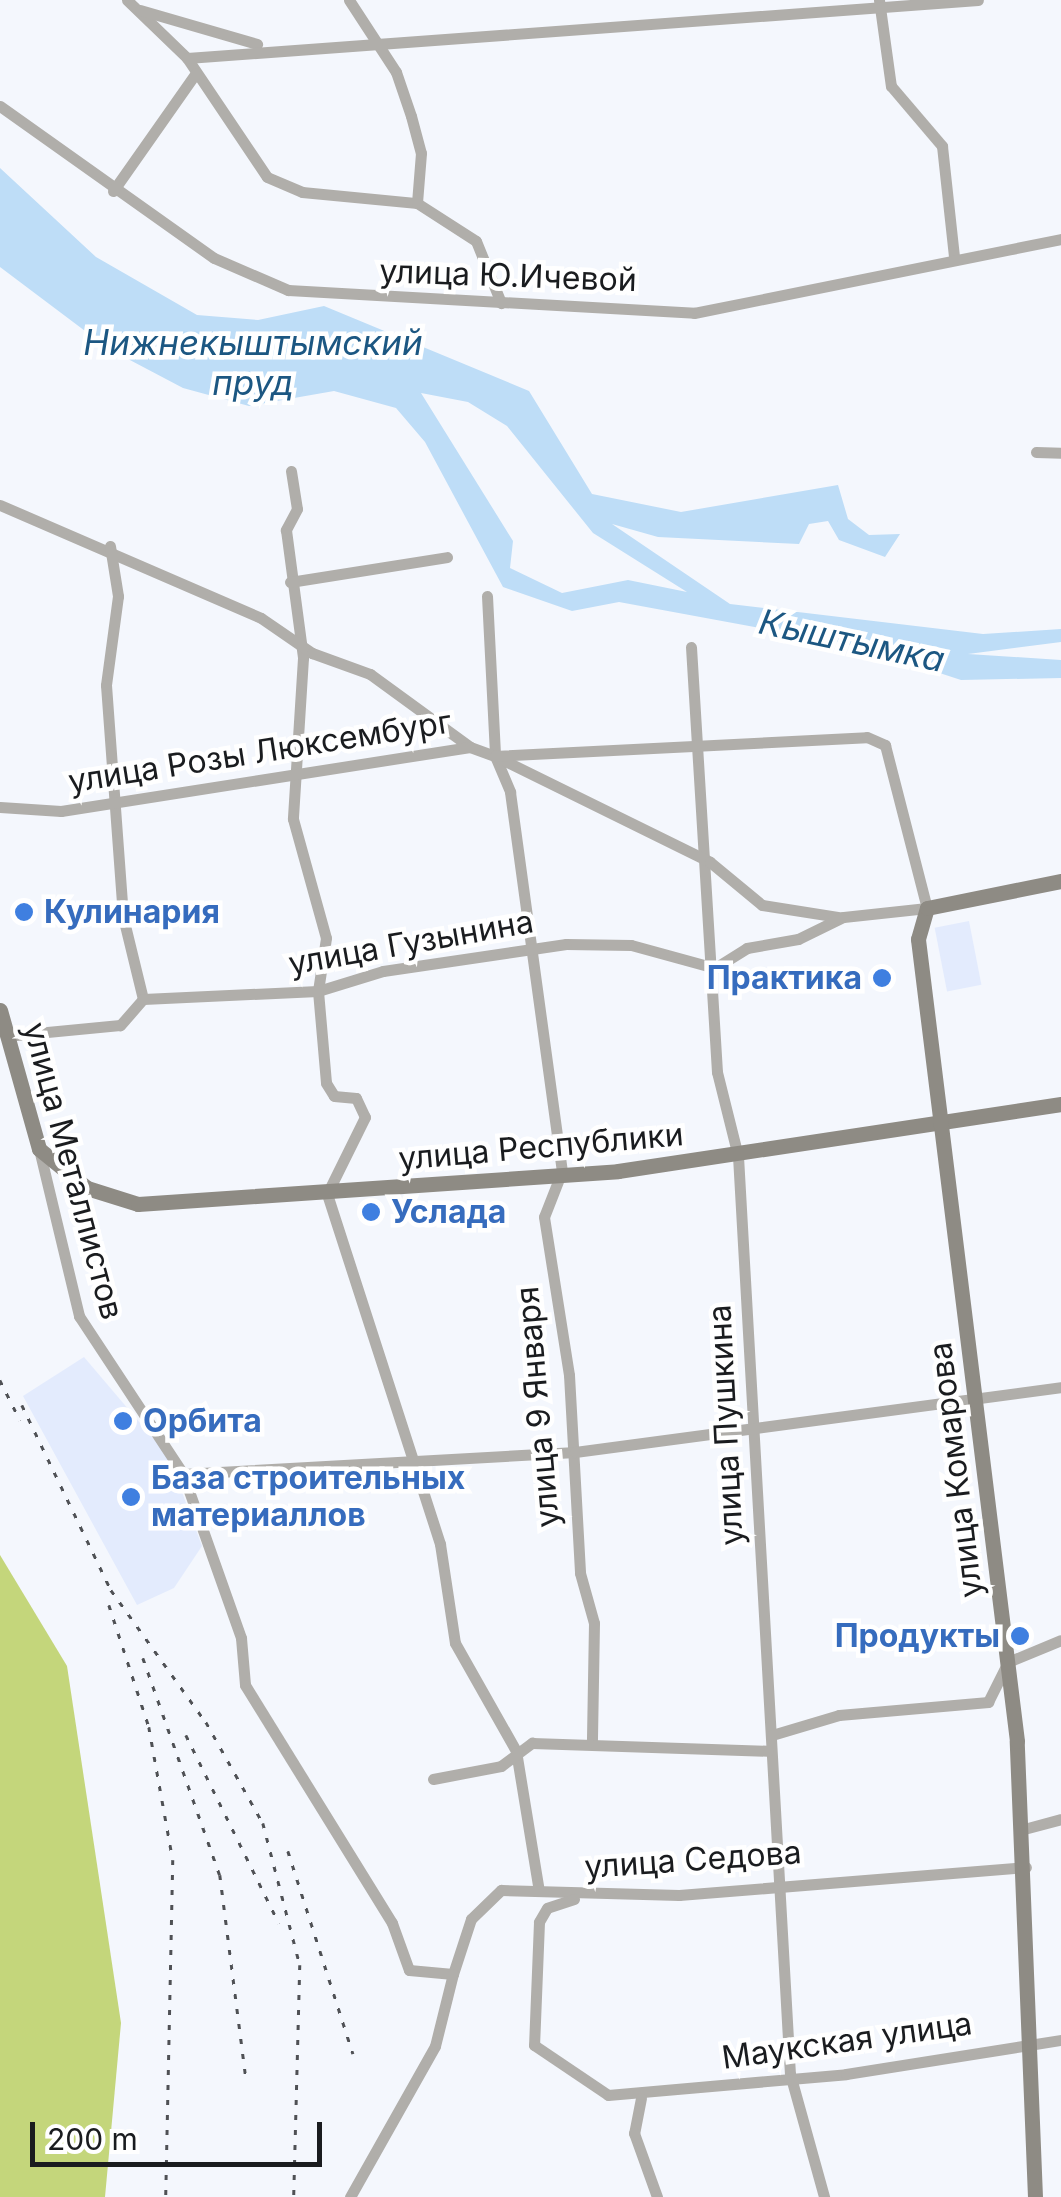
<!DOCTYPE html>
<meta charset="utf-8">
<style>
body{margin:0}
#map{position:relative;width:1061px;height:2197px;overflow:hidden;background:#f4f7fd;font-family:Inter,sans-serif}
div>[style]{position:absolute}
.built>*{inset:0;background:#e3ebfd;transform-origin:0 0}
.green>*{inset:0;background:#c4d67b}
.water>*{inset:0;background:#beddf7}
.street>*{height:11px;margin:-5.5px;padding:0 5.5px;transform-origin:5.5px;border-radius:5.5px;background:#b0aeaa}
.secondary>*{height:15px;margin:-7.5px;padding:0 7.5px;transform-origin:7.5px;border-radius:7.5px;background:#8e8b84}
.rail>*{height:2.5px;margin-top:-1.25px;transform-origin:0;background:repeating-linear-gradient(90deg,#4f5155 0 5px,transparent 0 15px)}
.dots>*{width:28px;height:28px;translate:-50% -50%;box-sizing:border-box;border:5px solid #fff;border-radius:50%}
span{translate:-50% -50%;white-space:nowrap;text-align:center;line-height:1.15;-webkit-text-stroke:9px #fff;paint-order:stroke}
.street-label{font-size:32px;color:#1a1c1f}
.shop-label{font-size:32px;color:#366cbe;font-weight:700}
.left{translate:0 -50%;text-align:left}
.right{translate:-100% -50%;text-align:right}
.water-label{font-size:35px;color:#1c5782;font-style:italic}
.scale{position:absolute;left:30px;top:2122px;width:292px;height:45px;box-sizing:border-box;border:5px solid #1a1c1f;border-top:0;padding-left:12px;font-size:30px;line-height:35px;white-space:nowrap;color:#1a1c1f;-webkit-text-stroke:8px #fff;paint-order:stroke}
</style>
<div id="map">
<div class="built">
<div style="left:969px;top:921px;width:65px;height:35px;rotate:79deg"></div>
<div style="clip-path:polygon(84px 1357px,169px 1457px,202px 1546px,174px 1588px,137px 1605px,23px 1396px)"></div>
</div>
<div class="green">
<div style="clip-path:polygon(0 1555px,67px 1666px,121px 2023px,105px 2197px,0 2197px)"></div>
</div>
<div class="water">
<div style="clip-path:polygon(evenodd,0 168px,96px 257px,197px 315px,258px 320px,324px 306px,529px 391px,592px 494px,681px 512px,838px 485px,848px 519px,869px 535px,900px 534px,885px 557px,839px 540px,828px 521px,809px 524px,799px 544px,658px 537px,612px 524px,730px 604px,983px 634px,1061px 629px,1061px 642px,968px 654px,1061px 660px,1061px 678px,961px 680px,857px 646px,619px 602px,572px 611px,503px 587px,425px 442px,396px 408px,334px 391px,249px 406px,183px 388px,109px 349px,0 267px,0 168px,421px 393px,468px 402px,507px 426px,593px 533px,687px 592px,628px 580px,562px 593px,510px 568px,513px 541px,421px 393px)"></div>
</div>
<div class="street">
<div style="left:127px;top:0;width:83px;rotate:44deg"></div>
<div style="left:187px;top:58px;width:143px;rotate:56.1deg"></div>
<div style="left:267px;top:177px;width:38px;rotate:23deg"></div>
<div style="left:302px;top:192px;width:116px;rotate:5.5deg"></div>
<div style="left:417px;top:203px;width:70px;rotate:32.8deg"></div>
<div style="left:476px;top:241px;width:67px;rotate:68deg"></div>
<div style="left:349px;top:0;width:86px;rotate:56.9deg"></div>
<div style="left:396px;top:72px;width:46px;rotate:71.2deg"></div>
<div style="left:411px;top:116px;width:38px;rotate:75deg"></div>
<div style="left:421px;top:153px;width:50px;rotate:94.6deg"></div>
<div style="left:879px;top:0;width:87px;rotate:82.1deg"></div>
<div style="left:891px;top:86px;width:79px;rotate:49.6deg"></div>
<div style="left:942px;top:146px;width:112px;rotate:83.8deg"></div>
<div style="left:140px;top:10px;width:122px;rotate:16.2deg"></div>
<div style="left:187px;top:58px;width:793px;rotate:-4.19deg"></div>
<div style="left:0;top:106px;width:262px;rotate:35.4deg"></div>
<div style="left:214px;top:258px;width:81px;rotate:23.4deg"></div>
<div style="left:288px;top:290px;width:407px;rotate:3.2deg"></div>
<div style="left:694px;top:313px;width:374px;rotate:-11.4deg"></div>
<div style="left:113px;top:191px;width:144px;rotate:-54.9deg"></div>
<div style="left:1036px;top:452px;width:25px;rotate:2deg"></div>
<div style="left:291px;top:471px;width:38px;rotate:81deg"></div>
<div style="left:297px;top:509px;width:24px;rotate:118deg"></div>
<div style="left:286px;top:530px;width:129px;rotate:82.4deg"></div>
<div style="left:303px;top:658px;width:161px;rotate:93.6deg"></div>
<div style="left:293px;top:819px;width:123px;rotate:74.5deg"></div>
<div style="left:326px;top:938px;width:54px;rotate:98.6deg"></div>
<div style="left:318px;top:991px;width:92px;rotate:85deg"></div>
<div style="left:326px;top:1083px;width:15px;rotate:58deg"></div>
<div style="left:334px;top:1096px;width:22px;rotate:5deg"></div>
<div style="left:356px;top:1098px;width:21px;rotate:65deg"></div>
<div style="left:365px;top:1117px;width:86px;rotate:116.3deg"></div>
<div style="left:327px;top:1194px;width:368px;rotate:72.1deg"></div>
<div style="left:440px;top:1544px;width:100px;rotate:81.4deg"></div>
<div style="left:455px;top:1643px;width:124px;rotate:60.5deg"></div>
<div style="left:516px;top:1751px;width:137px;rotate:80.7deg"></div>
<div style="left:0;top:505px;width:284px;rotate:23.4deg"></div>
<div style="left:261px;top:618px;width:62px;rotate:34.5deg"></div>
<div style="left:312px;top:653px;width:62px;rotate:19.9deg"></div>
<div style="left:370px;top:674px;width:124px;rotate:36.1deg"></div>
<div style="left:110px;top:546px;width:51px;rotate:80.9deg"></div>
<div style="left:118px;top:596px;width:90px;rotate:97.7deg"></div>
<div style="left:106px;top:685px;width:233px;rotate:85.8deg"></div>
<div style="left:123px;top:917px;width:84px;rotate:76.3deg"></div>
<div style="left:290px;top:582px;width:159px;rotate:-9deg"></div>
<div style="left:487px;top:596px;width:160px;rotate:87.1deg"></div>
<div style="left:495px;top:756px;width:39px;rotate:67deg"></div>
<div style="left:510px;top:792px;width:383px;rotate:82.2deg"></div>
<div style="left:562px;top:1171px;width:49px;rotate:111.4deg"></div>
<div style="left:544px;top:1217px;width:160px;rotate:81deg"></div>
<div style="left:569px;top:1375px;width:198px;rotate:86.8deg"></div>
<div style="left:580px;top:1573px;width:52px;rotate:74.4deg"></div>
<div style="left:594px;top:1623px;width:119px;rotate:91deg"></div>
<div style="left:691px;top:647px;width:426px;rotate:86.5deg"></div>
<div style="left:717px;top:1072px;width:87px;rotate:76deg"></div>
<div style="left:738px;top:1156px;width:919px;rotate:86.76deg"></div>
<div style="left:790px;top:2074px;width:128px;rotate:74.5deg"></div>
<div style="left:499px;top:758px;width:235px;rotate:26.2deg"></div>
<div style="left:710px;top:862px;width:67px;rotate:39.6deg"></div>
<div style="left:762px;top:905px;width:78px;rotate:8.9deg"></div>
<div style="left:0;top:807px;width:61px;rotate:3.8deg"></div>
<div style="left:61px;top:811px;width:414px;rotate:-8.9deg"></div>
<div style="left:470px;top:747px;width:27px;rotate:20deg"></div>
<div style="left:495px;top:756px;width:372px;rotate:-2.9deg"></div>
<div style="left:867px;top:737px;width:20px;rotate:24deg"></div>
<div style="left:885px;top:745px;width:168px;rotate:75.6deg"></div>
<div style="left:927px;top:908px;width:84px;rotate:173.9deg"></div>
<div style="left:843px;top:917px;width:50px;rotate:153.9deg"></div>
<div style="left:798px;top:939px;width:52px;rotate:170deg"></div>
<div style="left:747px;top:948px;width:38px;rotate:148deg"></div>
<div style="left:715px;top:968px;width:87px;rotate:-164.7deg"></div>
<div style="left:631px;top:945px;width:65px;rotate:-179.1deg"></div>
<div style="left:566px;top:944px;width:185px;rotate:171.6deg"></div>
<div style="left:383px;top:971px;width:68px;rotate:162.9deg"></div>
<div style="left:318px;top:991px;width:175px;rotate:177.4deg"></div>
<div style="left:143px;top:999px;width:35px;rotate:131deg"></div>
<div style="left:120px;top:1025px;width:115px;rotate:174.5deg"></div>
<div style="left:39px;top:1149px;width:172px;rotate:76.5deg"></div>
<div style="left:79px;top:1316px;width:189px;rotate:56.6deg"></div>
<div style="left:183px;top:1474px;width:174px;rotate:70.5deg"></div>
<div style="left:241px;top:1638px;width:47px;rotate:85.1deg"></div>
<div style="left:245px;top:1685px;width:280px;rotate:58.3deg"></div>
<div style="left:392px;top:1923px;width:50px;rotate:70.1deg"></div>
<div style="left:409px;top:1970px;width:44px;rotate:5.2deg"></div>
<div style="left:453px;top:1974px;width:58px;rotate:-71.9deg"></div>
<div style="left:471px;top:1919px;width:42px;rotate:-44deg"></div>
<div style="left:501px;top:1890px;width:178px;rotate:1.6deg"></div>
<div style="left:679px;top:1895px;width:348px;rotate:-4.6deg"></div>
<div style="left:183px;top:1474px;width:393px;rotate:-3.2deg"></div>
<div style="left:575px;top:1452px;width:490px;rotate:-7.6deg"></div>
<div style="left:772px;top:1735px;width:70px;rotate:-16.6deg"></div>
<div style="left:839px;top:1715px;width:150px;rotate:-5deg"></div>
<div style="left:988px;top:1702px;width:45px;rotate:-63.4deg"></div>
<div style="left:1008px;top:1662px;width:57px;rotate:-22.5deg"></div>
<div style="left:433px;top:1779px;width:69px;rotate:-10.8deg"></div>
<div style="left:501px;top:1766px;width:39px;rotate:-37deg"></div>
<div style="left:532px;top:1743px;width:236px;rotate:1.9deg"></div>
<div style="left:1024px;top:1829px;width:38px;rotate:-15deg"></div>
<div style="left:574px;top:1899px;width:28px;rotate:162deg"></div>
<div style="left:547px;top:1908px;width:16px;rotate:120deg"></div>
<div style="left:539px;top:1922px;width:123px;rotate:92.3deg"></div>
<div style="left:534px;top:2045px;width:89px;rotate:34deg"></div>
<div style="left:608px;top:2095px;width:239px;rotate:-5deg"></div>
<div style="left:846px;top:2074px;width:218px;rotate:-9deg"></div>
<div style="left:641px;top:2098px;width:36px;rotate:101deg"></div>
<div style="left:634px;top:2133px;width:68px;rotate:70.2deg"></div>
<div style="left:350px;top:2197px;width:173px;rotate:-60.6deg"></div>
<div style="left:435px;top:2046px;width:74px;rotate:-76deg"></div>
</div>
<div class="secondary">
<div style="left:0;top:1010px;width:144px;rotate:74.3deg"></div>
<div style="left:39px;top:1149px;width:62px;rotate:39.1deg"></div>
<div style="left:87px;top:1188px;width:53px;rotate:17.4deg"></div>
<div style="left:138px;top:1204px;width:481px;rotate:-3.9deg"></div>
<div style="left:618px;top:1171px;width:448px;rotate:-8.6deg"></div>
<div style="left:1035px;top:2197px;width:456px;rotate:-92.3deg"></div>
<div style="left:1017px;top:1741px;width:808px;rotate:-97.04deg"></div>
<div style="left:918px;top:939px;width:32px;rotate:-74deg"></div>
<div style="left:927px;top:908px;width:137px;rotate:-11.4deg"></div>
</div>
<div class="rail">
<div style="left:0;top:1380px;width:45px;rotate:63.4deg"></div>
<div style="left:22px;top:1405px;width:205px;rotate:64.3deg"></div>
<div style="left:111px;top:1590px;width:163px;rotate:54.3deg"></div>
<div style="left:206px;top:1722px;width:116px;rotate:60.6deg"></div>
<div style="left:263px;top:1823px;width:147px;rotate:75.4deg"></div>
<div style="left:300px;top:1965px;width:232px;rotate:91.5deg"></div>
<div style="left:109px;top:1605px;width:128px;rotate:71.8deg"></div>
<div style="left:149px;top:1727px;width:135px;rotate:79.8deg"></div>
<div style="left:173px;top:1860px;width:337px;rotate:91.2deg"></div>
<div style="left:143px;top:1658px;width:230px;rotate:70.5deg"></div>
<div style="left:220px;top:1875px;width:206px;rotate:82.7deg"></div>
<div style="left:186px;top:1735px;width:210px;rotate:63.7deg"></div>
<div style="left:288px;top:1851px;width:213px;rotate:72.2deg"></div>
</div>
<div class="dots">
<div style="left:24px;top:912px;background:#3f7fe0"></div>
<div style="left:882px;top:978px;background:#3f7fe0"></div>
<div style="left:371px;top:1212px;background:#3f7fe0"></div>
<div style="left:123px;top:1421px;background:#3f7fe0"></div>
<div style="left:131px;top:1497px;background:#3f7fe0"></div>
<div style="left:1020px;top:1636px;background:#3f7fe0"></div>
</div>
<div class="street-label">
<span style="left:508px;top:276px;rotate:2deg">улица Ю.Ичевой</span>
<span style="left:260px;top:752px;rotate:-9deg">улица Розы Люксембург</span>
<span style="left:411px;top:943px;rotate:-10deg">улица Гузынина</span>
<span style="left:541px;top:1147px;rotate:-5deg">улица Республики</span>
<span style="left:73px;top:1171px;rotate:75deg">улица Металлистов</span>
<span style="left:538px;top:1407px;rotate:-95deg">улица 9 Января</span>
<span style="left:726px;top:1425px;rotate:-93deg">улица Пушкина</span>
<span style="left:956px;top:1470px;rotate:-97deg">улица Комарова</span>
<span style="left:693px;top:1860px;rotate:-4deg">улица Седова</span>
<span style="left:847px;top:2041px;rotate:-8deg">Маукская улица</span>
</div>
<div class="shop-label">
<span class="left" style="left:44px;top:912px">Кулинария</span>
<span class="right" style="left:862px;top:978px">Практика</span>
<span class="left" style="left:391px;top:1212px">Услада</span>
<span class="left" style="left:143px;top:1421px">Орбита</span>
<span class="left" style="left:151px;top:1497px">База cтроительных<br>материаллов</span>
<span class="right" style="left:1000px;top:1636px">Продукты</span>
</div>
<div class="water-label">
<span style="left:253px;top:362px">Нижнекыштымский<br>пруд</span>
<span style="left:852px;top:640px;rotate:12deg">Кыштымка</span>
</div>
<div class="scale">200 m</div>
</div>
